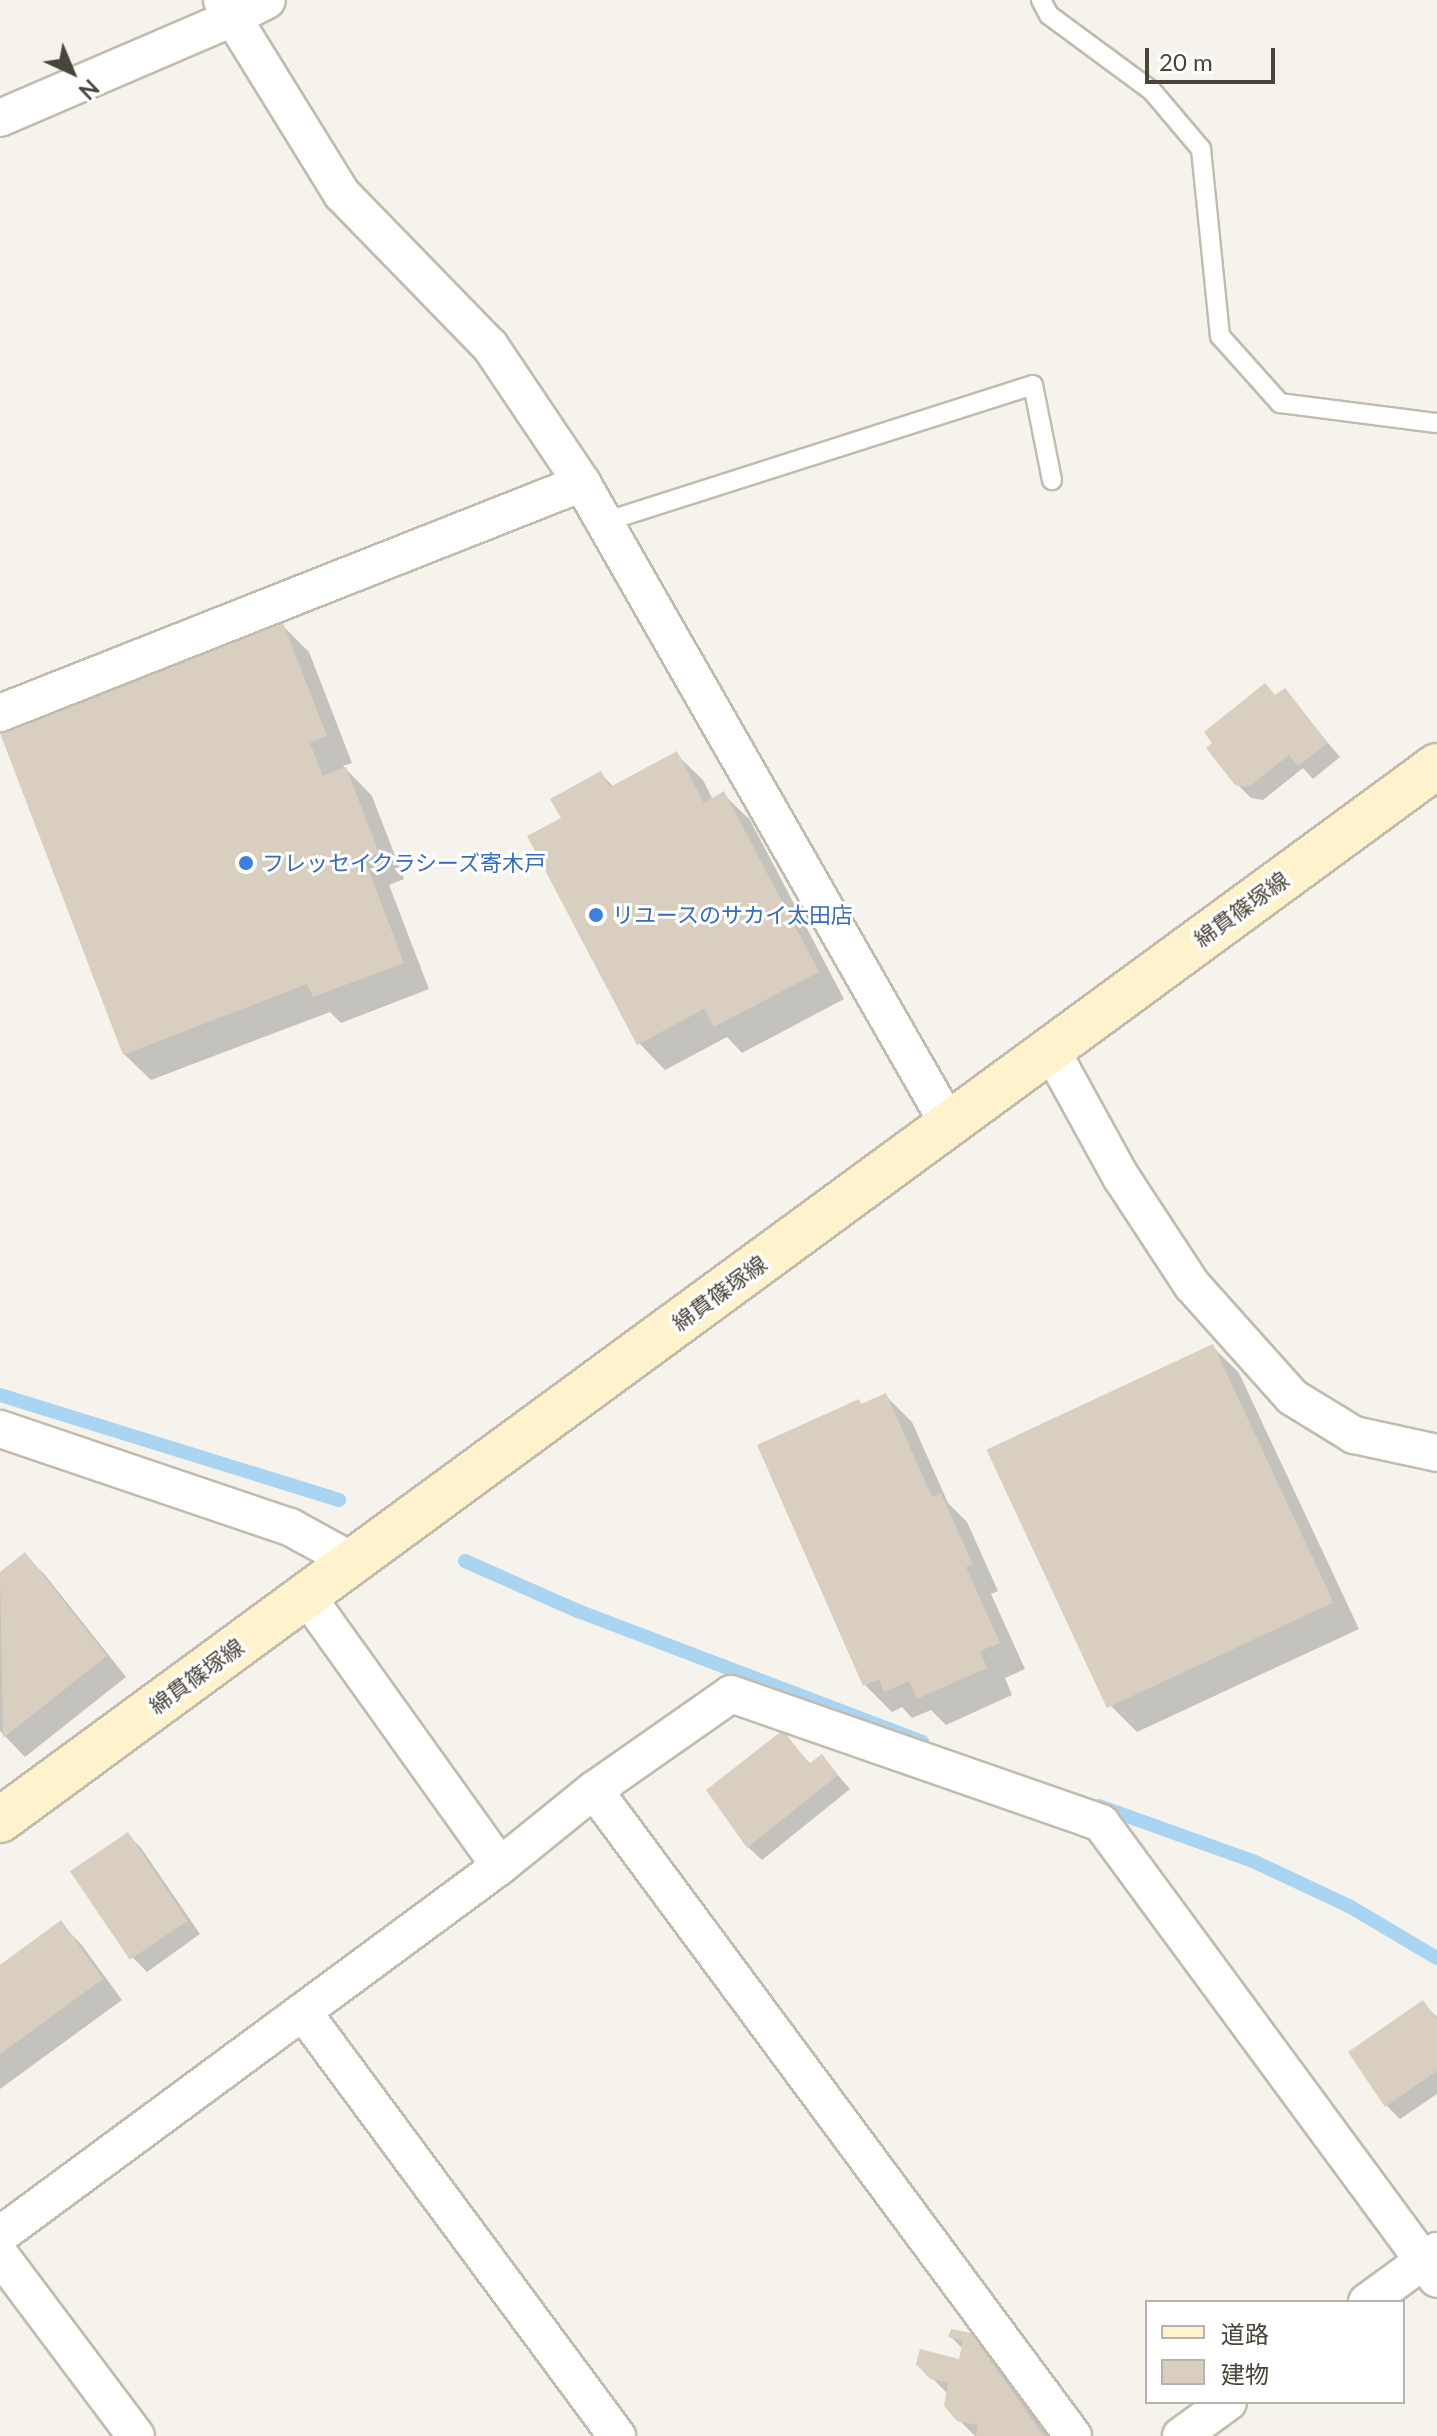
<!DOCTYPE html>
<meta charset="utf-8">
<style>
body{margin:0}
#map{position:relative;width:1437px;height:2436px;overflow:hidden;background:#f6f3ec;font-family:Lato,"Noto Sans JP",sans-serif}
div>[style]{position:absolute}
.shadow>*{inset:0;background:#0003}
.stream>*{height:14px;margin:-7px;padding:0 7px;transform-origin:7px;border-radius:7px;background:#a9d4f2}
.building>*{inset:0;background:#d8cfc1;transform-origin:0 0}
.roads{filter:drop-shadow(2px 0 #c2bbae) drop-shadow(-2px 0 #c2bbae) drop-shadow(0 2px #c2bbae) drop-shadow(0 -2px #c2bbae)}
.service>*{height:18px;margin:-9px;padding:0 9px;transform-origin:9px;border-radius:9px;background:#fff}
.minor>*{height:36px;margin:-18px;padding:0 18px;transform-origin:18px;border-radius:18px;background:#fff}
.secondary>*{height:44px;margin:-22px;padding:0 22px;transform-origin:22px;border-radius:22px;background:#fff3cd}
.dots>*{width:22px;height:22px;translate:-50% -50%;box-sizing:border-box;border:4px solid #fff;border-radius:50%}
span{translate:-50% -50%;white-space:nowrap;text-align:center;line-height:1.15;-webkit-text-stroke:6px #fff;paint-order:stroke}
.shop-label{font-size:22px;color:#366cbe}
.left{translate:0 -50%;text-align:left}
.street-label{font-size:22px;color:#4b4439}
.legend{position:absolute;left:1145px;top:2300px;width:260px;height:104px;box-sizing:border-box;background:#fff;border:2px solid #b7b4b0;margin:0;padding:10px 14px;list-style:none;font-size:24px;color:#4b4439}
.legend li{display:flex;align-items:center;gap:16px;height:40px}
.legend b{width:40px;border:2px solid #b7b4b0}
.north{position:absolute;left:32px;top:32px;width:80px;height:80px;-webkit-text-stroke:6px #fff;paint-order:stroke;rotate:136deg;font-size:22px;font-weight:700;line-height:32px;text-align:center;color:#4b4439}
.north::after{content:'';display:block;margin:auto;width:28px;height:36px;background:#4b4439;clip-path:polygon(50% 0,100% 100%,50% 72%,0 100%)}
.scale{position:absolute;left:1145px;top:48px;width:130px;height:36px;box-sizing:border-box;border:4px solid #4b4439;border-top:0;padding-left:10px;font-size:24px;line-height:28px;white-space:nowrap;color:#4b4439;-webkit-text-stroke:6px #fff;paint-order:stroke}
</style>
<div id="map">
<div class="shadow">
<div style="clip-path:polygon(283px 626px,309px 652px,352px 763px,343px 766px,372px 796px,404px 879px,389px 885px,429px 989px,341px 1023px,330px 1012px,151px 1080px,124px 1054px)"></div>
<div style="clip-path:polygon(1284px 691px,1340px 757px,1313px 779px,1303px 768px,1263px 800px,1251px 798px,1237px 784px,1277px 697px)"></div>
<div style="clip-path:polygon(676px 754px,703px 780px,713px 800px,723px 794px,750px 820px,844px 999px,742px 1053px,727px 1037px,665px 1070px,639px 1043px,564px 819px,601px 774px,614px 787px)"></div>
<div style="clip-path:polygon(1212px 1346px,1239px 1373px,1359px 1629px,1137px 1732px,1110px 1705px)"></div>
<div style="clip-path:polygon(886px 1396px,912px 1422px,948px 1503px,967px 1522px,998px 1591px,991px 1594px,1025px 1669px,1005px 1678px,1012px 1695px,946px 1725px,931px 1710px,912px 1718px,902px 1707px,892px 1712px,865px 1685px,859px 1401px,863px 1406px)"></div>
<div style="clip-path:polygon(25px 1555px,45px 1575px,126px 1677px,25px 1757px,0 1731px,0 1574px)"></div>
<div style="clip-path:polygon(783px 1732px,811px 1765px,822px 1757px,850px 1789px,762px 1860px,748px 1847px)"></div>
<div style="clip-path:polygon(127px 1834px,141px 1848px,200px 1934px,147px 1972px,133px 1958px,73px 1872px)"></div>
<div style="clip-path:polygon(60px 1923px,81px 1944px,122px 2000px,0 2089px,0 1967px)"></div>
<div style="clip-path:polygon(1423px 2003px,1437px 2017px,1437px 2094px,1400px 2119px,1386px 2105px)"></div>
<div style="clip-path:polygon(970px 2335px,997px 2362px,1049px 2436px,975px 2436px,959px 2420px,948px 2394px,931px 2377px,960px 2361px,963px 2349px,950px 2336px)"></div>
</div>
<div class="stream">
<div style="left:0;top:1395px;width:355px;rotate:17.2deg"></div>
<div style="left:465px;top:1561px;width:124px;rotate:23.9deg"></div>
<div style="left:578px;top:1611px;width:368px;rotate:20.8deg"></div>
<div style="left:1099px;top:1806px;width:164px;rotate:19.7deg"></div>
<div style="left:1253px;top:1861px;width:106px;rotate:25.1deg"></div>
<div style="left:1349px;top:1906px;width:102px;rotate:30.6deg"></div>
</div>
<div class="building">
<div style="clip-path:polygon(283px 623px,327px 736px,310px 743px,323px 776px,346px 767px,379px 853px,364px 858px,404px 963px,313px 997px,307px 984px,123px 1055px,0 733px)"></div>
<div style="clip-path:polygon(1265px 683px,1275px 695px,1285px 688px,1328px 743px,1298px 766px,1289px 755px,1249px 787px,1235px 785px,1206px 748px,1212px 743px,1204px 732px)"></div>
<div style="clip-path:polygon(677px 751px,704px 803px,724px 791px,819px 972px,714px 1027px,704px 1009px,637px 1045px,527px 836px,561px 818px,550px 799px,601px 771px,610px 787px)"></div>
<div style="left:1213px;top:1344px;width:285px;height:250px;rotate:65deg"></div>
<div style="clip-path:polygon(886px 1393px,932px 1497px,941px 1493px,973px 1565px,966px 1567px,1000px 1643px,980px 1651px,987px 1668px,917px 1699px,909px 1681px,884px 1692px,879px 1679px,863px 1686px,757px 1445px,859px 1399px,861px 1404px)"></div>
<div style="clip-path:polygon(25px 1552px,107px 1656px,3px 1738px,0 1572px)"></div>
<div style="clip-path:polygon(783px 1730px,809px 1764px,822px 1754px,838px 1775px,747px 1848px,706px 1790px)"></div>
<div style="left:128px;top:1832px;width:107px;height:70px;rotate:56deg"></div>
<div style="clip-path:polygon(61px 1920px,103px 1979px,0 2054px,0 1965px)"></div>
<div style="clip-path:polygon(1423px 2000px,1437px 2020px,1437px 2071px,1385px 2107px,1348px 2052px)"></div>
<div style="clip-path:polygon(951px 2329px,971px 2333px,1044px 2436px,976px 2436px,978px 2425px,957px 2421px,944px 2406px,948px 2383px,930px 2379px,916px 2364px,920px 2349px,959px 2359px,963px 2341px,948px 2337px)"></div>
</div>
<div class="roads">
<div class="service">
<div style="left:1041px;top:0;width:17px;rotate:62deg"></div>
<div style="left:1049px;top:15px;width:128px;rotate:36.4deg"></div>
<div style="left:1152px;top:91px;width:76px;rotate:49.8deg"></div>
<div style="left:1201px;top:149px;width:188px;rotate:84.2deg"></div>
<div style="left:1220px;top:336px;width:90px;rotate:48.2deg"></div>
<div style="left:1280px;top:403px;width:158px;rotate:7.3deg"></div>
<div style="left:604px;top:522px;width:450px;rotate:-17.7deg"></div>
<div style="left:1033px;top:385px;width:97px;rotate:78.7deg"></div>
</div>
<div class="minor">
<div style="left:222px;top:0;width:228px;rotate:58.3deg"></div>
<div style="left:342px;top:194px;width:212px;rotate:45.8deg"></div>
<div style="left:490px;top:346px;width:165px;rotate:56.1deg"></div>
<div style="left:582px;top:483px;width:737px;rotate:60.24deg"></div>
<div style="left:0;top:118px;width:253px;rotate:-23.3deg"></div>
<div style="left:232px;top:18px;width:39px;rotate:-27deg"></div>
<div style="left:0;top:713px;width:626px;rotate:-21.56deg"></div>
<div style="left:1050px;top:1048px;width:147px;rotate:61.2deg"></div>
<div style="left:1121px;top:1177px;width:129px;rotate:56.7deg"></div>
<div style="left:1192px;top:1285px;width:150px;rotate:48.2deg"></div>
<div style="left:1292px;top:1397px;width:73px;rotate:31.5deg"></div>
<div style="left:1354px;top:1435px;width:85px;rotate:12.2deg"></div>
<div style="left:0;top:1429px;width:306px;rotate:18.7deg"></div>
<div style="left:290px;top:1527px;width:73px;rotate:28.7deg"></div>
<div style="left:306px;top:1595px;width:333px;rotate:54.4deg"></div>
<div style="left:594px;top:1790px;width:804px;rotate:53.44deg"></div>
<div style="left:303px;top:2012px;width:528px;rotate:53.48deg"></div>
<div style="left:0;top:2235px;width:621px;rotate:-36.43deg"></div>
<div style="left:500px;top:1866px;width:121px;rotate:-39deg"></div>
<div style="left:594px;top:1790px;width:167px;rotate:-35deg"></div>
<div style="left:731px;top:1694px;width:392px;rotate:19.2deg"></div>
<div style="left:1101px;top:1823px;width:566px;rotate:53.62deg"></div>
<div style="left:0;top:2255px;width:226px;rotate:53.1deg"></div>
<div style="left:1367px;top:2302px;width:87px;rotate:-36.1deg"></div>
<div style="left:1181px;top:2436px;width:58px;rotate:-35.9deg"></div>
</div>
<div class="secondary">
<div style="left:0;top:1820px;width:1782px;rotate:-36.26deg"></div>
</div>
</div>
<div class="dots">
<div style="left:246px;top:863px;background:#3f7fe0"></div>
<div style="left:596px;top:915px;background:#3f7fe0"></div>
</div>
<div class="shop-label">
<span class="left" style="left:262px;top:863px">フレッセイクラシーズ寄木戸</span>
<span class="left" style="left:612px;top:915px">リユースのサカイ太田店</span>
</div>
<div class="street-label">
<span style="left:1241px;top:909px;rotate:-36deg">綿貫篠塚線</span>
<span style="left:719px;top:1293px;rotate:-36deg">綿貫篠塚線</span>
<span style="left:196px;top:1676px;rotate:-36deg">綿貫篠塚線</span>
</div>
<ul class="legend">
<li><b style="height:10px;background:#fff3cd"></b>道路</li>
<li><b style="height:22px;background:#d8cfc1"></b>建物</li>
</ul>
<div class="north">N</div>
<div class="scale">20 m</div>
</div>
